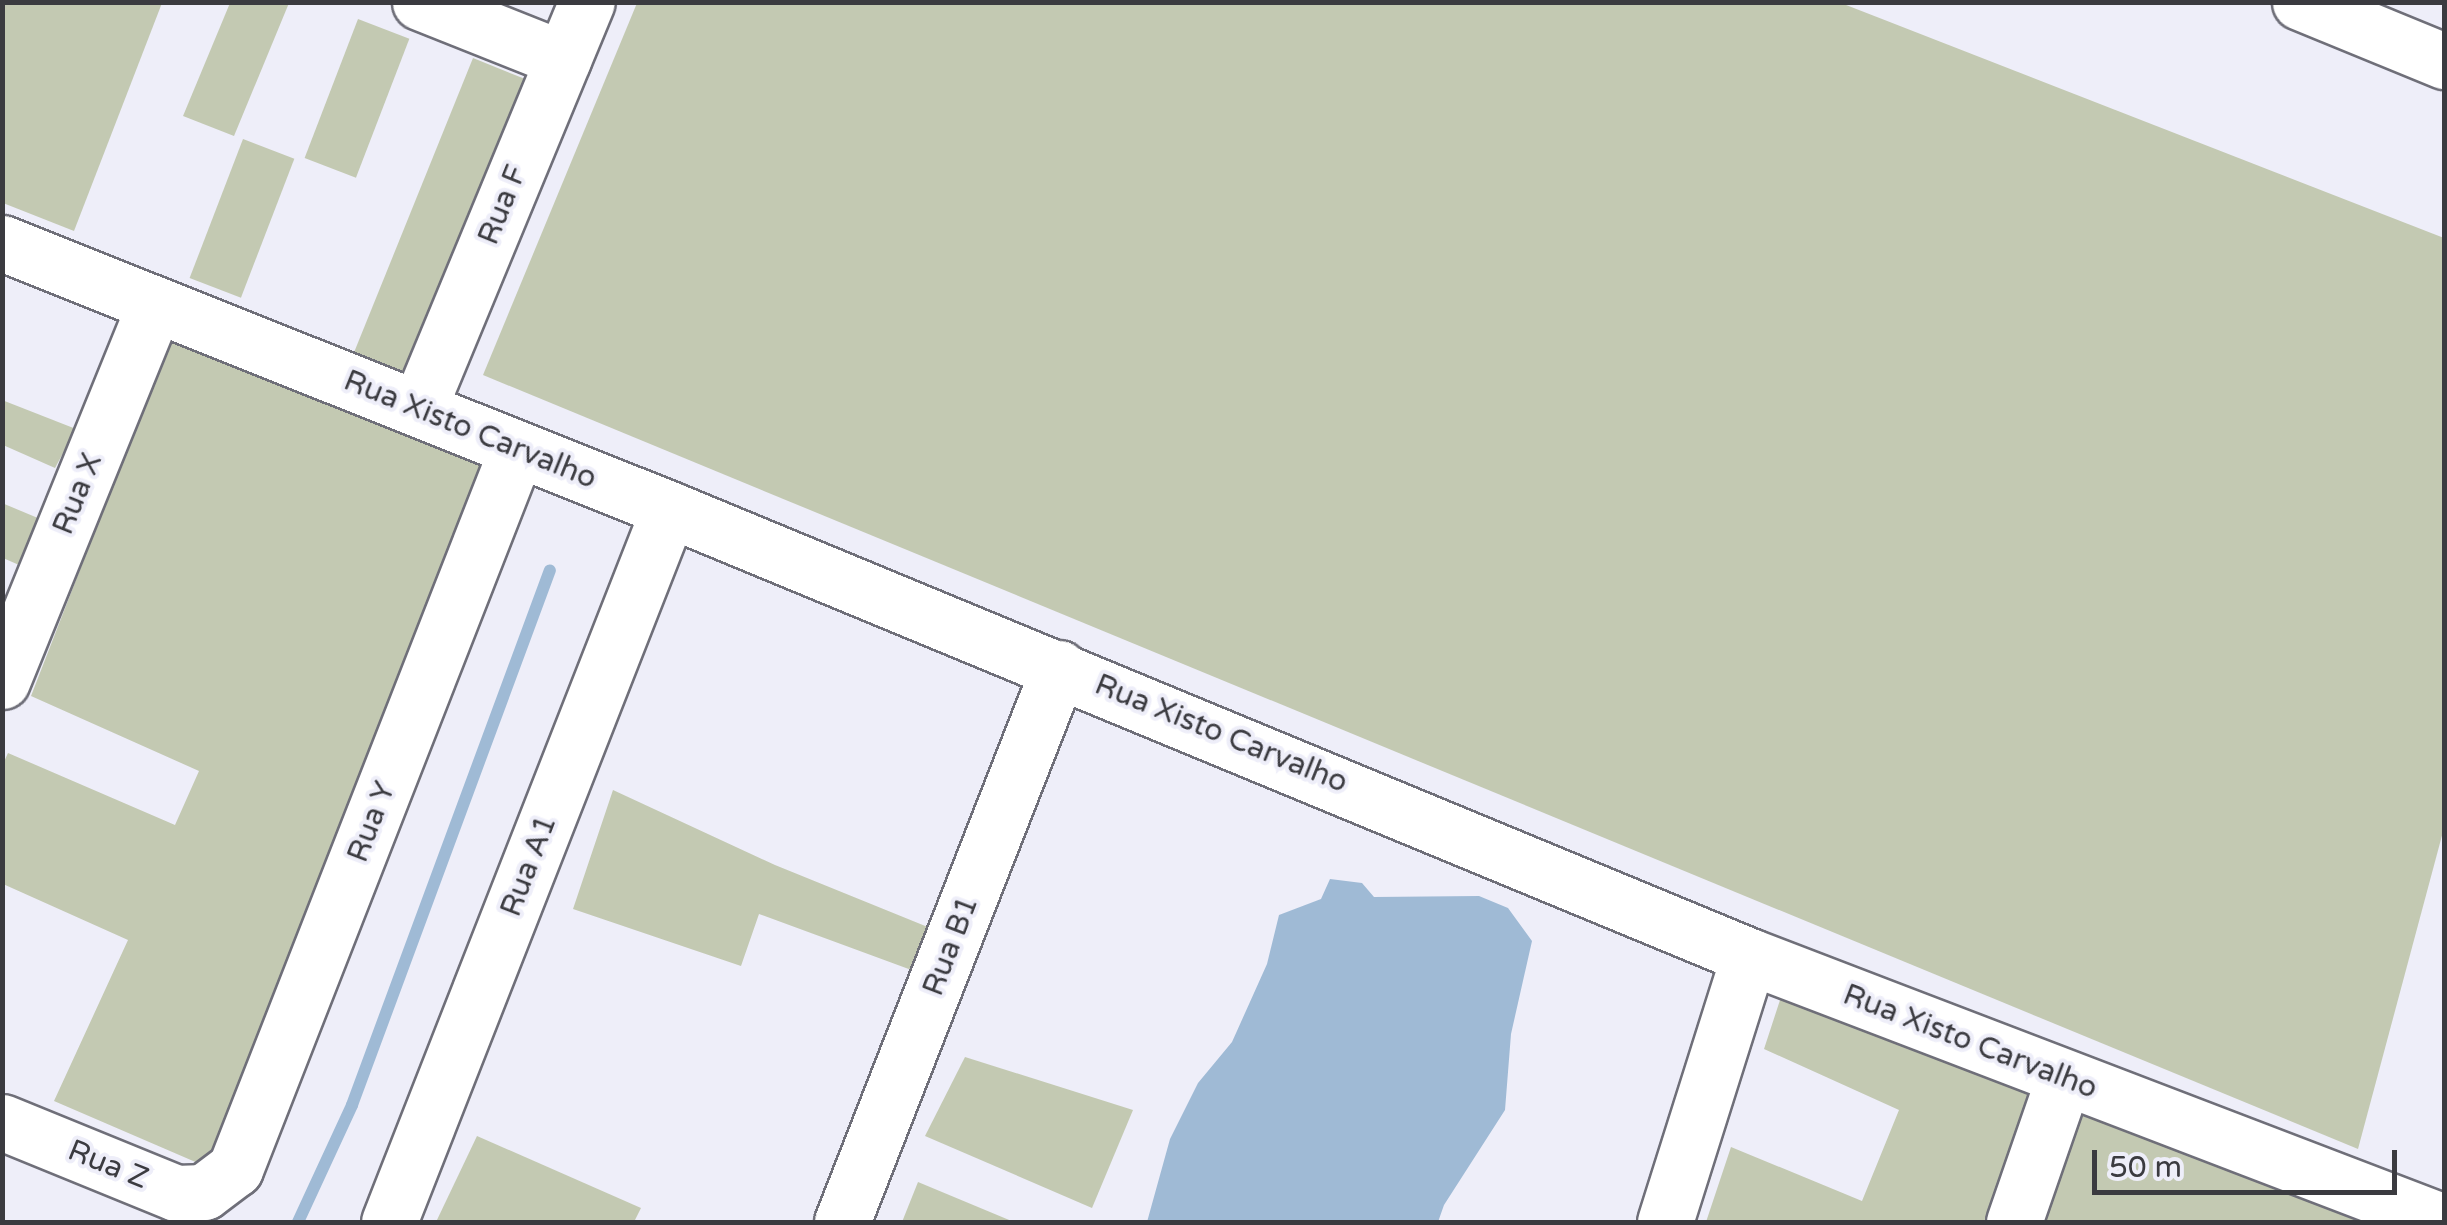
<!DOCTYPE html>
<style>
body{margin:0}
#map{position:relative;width:2447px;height:1225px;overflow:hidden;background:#eeeef9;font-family:"Varela Round",sans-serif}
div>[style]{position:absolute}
.green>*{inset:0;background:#c3c9b2;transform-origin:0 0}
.water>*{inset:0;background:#9fbad5}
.stream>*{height:12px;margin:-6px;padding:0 6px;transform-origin:6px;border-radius:6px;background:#9fbad5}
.roads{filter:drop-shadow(2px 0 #6f6f79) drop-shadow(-2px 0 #6f6f79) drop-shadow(0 2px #6f6f79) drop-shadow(0 -2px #6f6f79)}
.minor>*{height:55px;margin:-27.5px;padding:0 27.5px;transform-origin:27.5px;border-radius:27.5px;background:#fff}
span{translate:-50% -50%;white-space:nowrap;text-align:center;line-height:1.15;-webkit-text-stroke:8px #eeeef9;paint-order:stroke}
.street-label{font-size:30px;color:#3b3b40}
.frame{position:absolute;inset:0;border:5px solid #3b3b40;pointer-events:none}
.scale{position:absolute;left:2092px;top:1150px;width:305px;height:45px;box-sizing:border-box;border:5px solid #3b3b40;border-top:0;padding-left:12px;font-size:30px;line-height:35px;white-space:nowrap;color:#3b3b40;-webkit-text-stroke:8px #eeeef9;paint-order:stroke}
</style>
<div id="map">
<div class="green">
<div style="clip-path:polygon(2px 3px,162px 3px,74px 231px,3px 203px)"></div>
<div style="clip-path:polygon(230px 3px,289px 3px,234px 136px,183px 116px)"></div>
<div style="clip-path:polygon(637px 3px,1841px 3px,2444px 238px,2444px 828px,2358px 1149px,483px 375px)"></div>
<div style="left:358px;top:19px;width:55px;height:149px;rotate:21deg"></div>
<div style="left:473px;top:58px;width:61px;height:318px;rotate:22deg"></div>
<div style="left:243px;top:139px;width:55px;height:149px;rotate:21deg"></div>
<div style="clip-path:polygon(169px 340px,498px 470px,221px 1173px,54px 1101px,128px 940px,3px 884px,2px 766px,8px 753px,175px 825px,199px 771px,31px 696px)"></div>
<div style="clip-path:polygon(2px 400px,76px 429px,55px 468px,3px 445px)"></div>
<div style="clip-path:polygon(2px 503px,45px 521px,26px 568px,3px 558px)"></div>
<div style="clip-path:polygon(613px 790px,775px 865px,945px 934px,925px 975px,759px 914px,741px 966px,573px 909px)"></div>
<div style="clip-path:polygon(1782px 994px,2360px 1222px,1706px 1222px,1731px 1147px,1862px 1201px,1899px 1110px,1764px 1049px)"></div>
<div style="clip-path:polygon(965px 1057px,1133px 1110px,1092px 1208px,925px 1136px)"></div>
<div style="clip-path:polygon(477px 1136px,641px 1208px,634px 1222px,436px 1222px)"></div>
<div style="clip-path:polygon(918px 1182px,1014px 1222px,902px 1222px)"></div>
</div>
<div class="water">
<div style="clip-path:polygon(1330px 879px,1362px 883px,1374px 897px,1479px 896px,1508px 908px,1532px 941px,1511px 1034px,1505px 1110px,1444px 1205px,1438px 1222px,1147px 1222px,1170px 1139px,1198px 1083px,1232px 1042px,1267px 964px,1279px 915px,1321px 899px)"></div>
</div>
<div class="stream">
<div style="left:298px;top:1222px;width:129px;rotate:-65.2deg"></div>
<div style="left:352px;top:1105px;width:570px;rotate:-69.69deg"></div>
</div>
<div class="roads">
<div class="minor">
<div style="left:420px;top:2px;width:154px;rotate:21.7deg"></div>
<div style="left:2300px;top:2px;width:156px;rotate:22.3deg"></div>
<div style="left:2px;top:243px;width:718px;rotate:21.74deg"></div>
<div style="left:669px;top:509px;width:1169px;rotate:22.48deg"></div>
<div style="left:1749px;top:956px;width:741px;rotate:20.95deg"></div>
<div style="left:419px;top:407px;width:438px;rotate:-67.5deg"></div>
<div style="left:2px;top:681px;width:405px;rotate:-67.9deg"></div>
<div style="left:2px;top:1122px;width:188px;rotate:22.2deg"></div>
<div style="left:176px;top:1193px;width:28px;rotate:-2deg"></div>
<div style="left:204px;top:1192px;width:39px;rotate:-37deg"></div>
<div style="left:235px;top:1169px;width:773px;rotate:-68.61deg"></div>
<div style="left:389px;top:1222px;width:766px;rotate:-68.56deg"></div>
<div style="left:842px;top:1222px;width:595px;rotate:-68.61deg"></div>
<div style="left:1665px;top:1222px;width:279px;rotate:-72.5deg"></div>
<div style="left:2014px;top:1222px;width:152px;rotate:-70.9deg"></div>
</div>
</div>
<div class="street-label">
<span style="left:503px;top:205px;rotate:-68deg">Rua F</span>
<span style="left:470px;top:430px;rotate:22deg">Rua Xisto Carvalho</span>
<span style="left:78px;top:494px;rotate:-68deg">Rua X</span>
<span style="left:1221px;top:734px;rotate:22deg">Rua Xisto Carvalho</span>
<span style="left:372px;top:822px;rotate:-69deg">Rua Y</span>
<span style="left:529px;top:866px;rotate:-69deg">Rua A1</span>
<span style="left:951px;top:946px;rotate:-69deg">Rua B1</span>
<span style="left:1970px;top:1042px;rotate:21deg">Rua Xisto Carvalho</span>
<span style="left:108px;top:1165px;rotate:22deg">Rua Z</span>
</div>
<div class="frame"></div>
<div class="scale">50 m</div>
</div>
